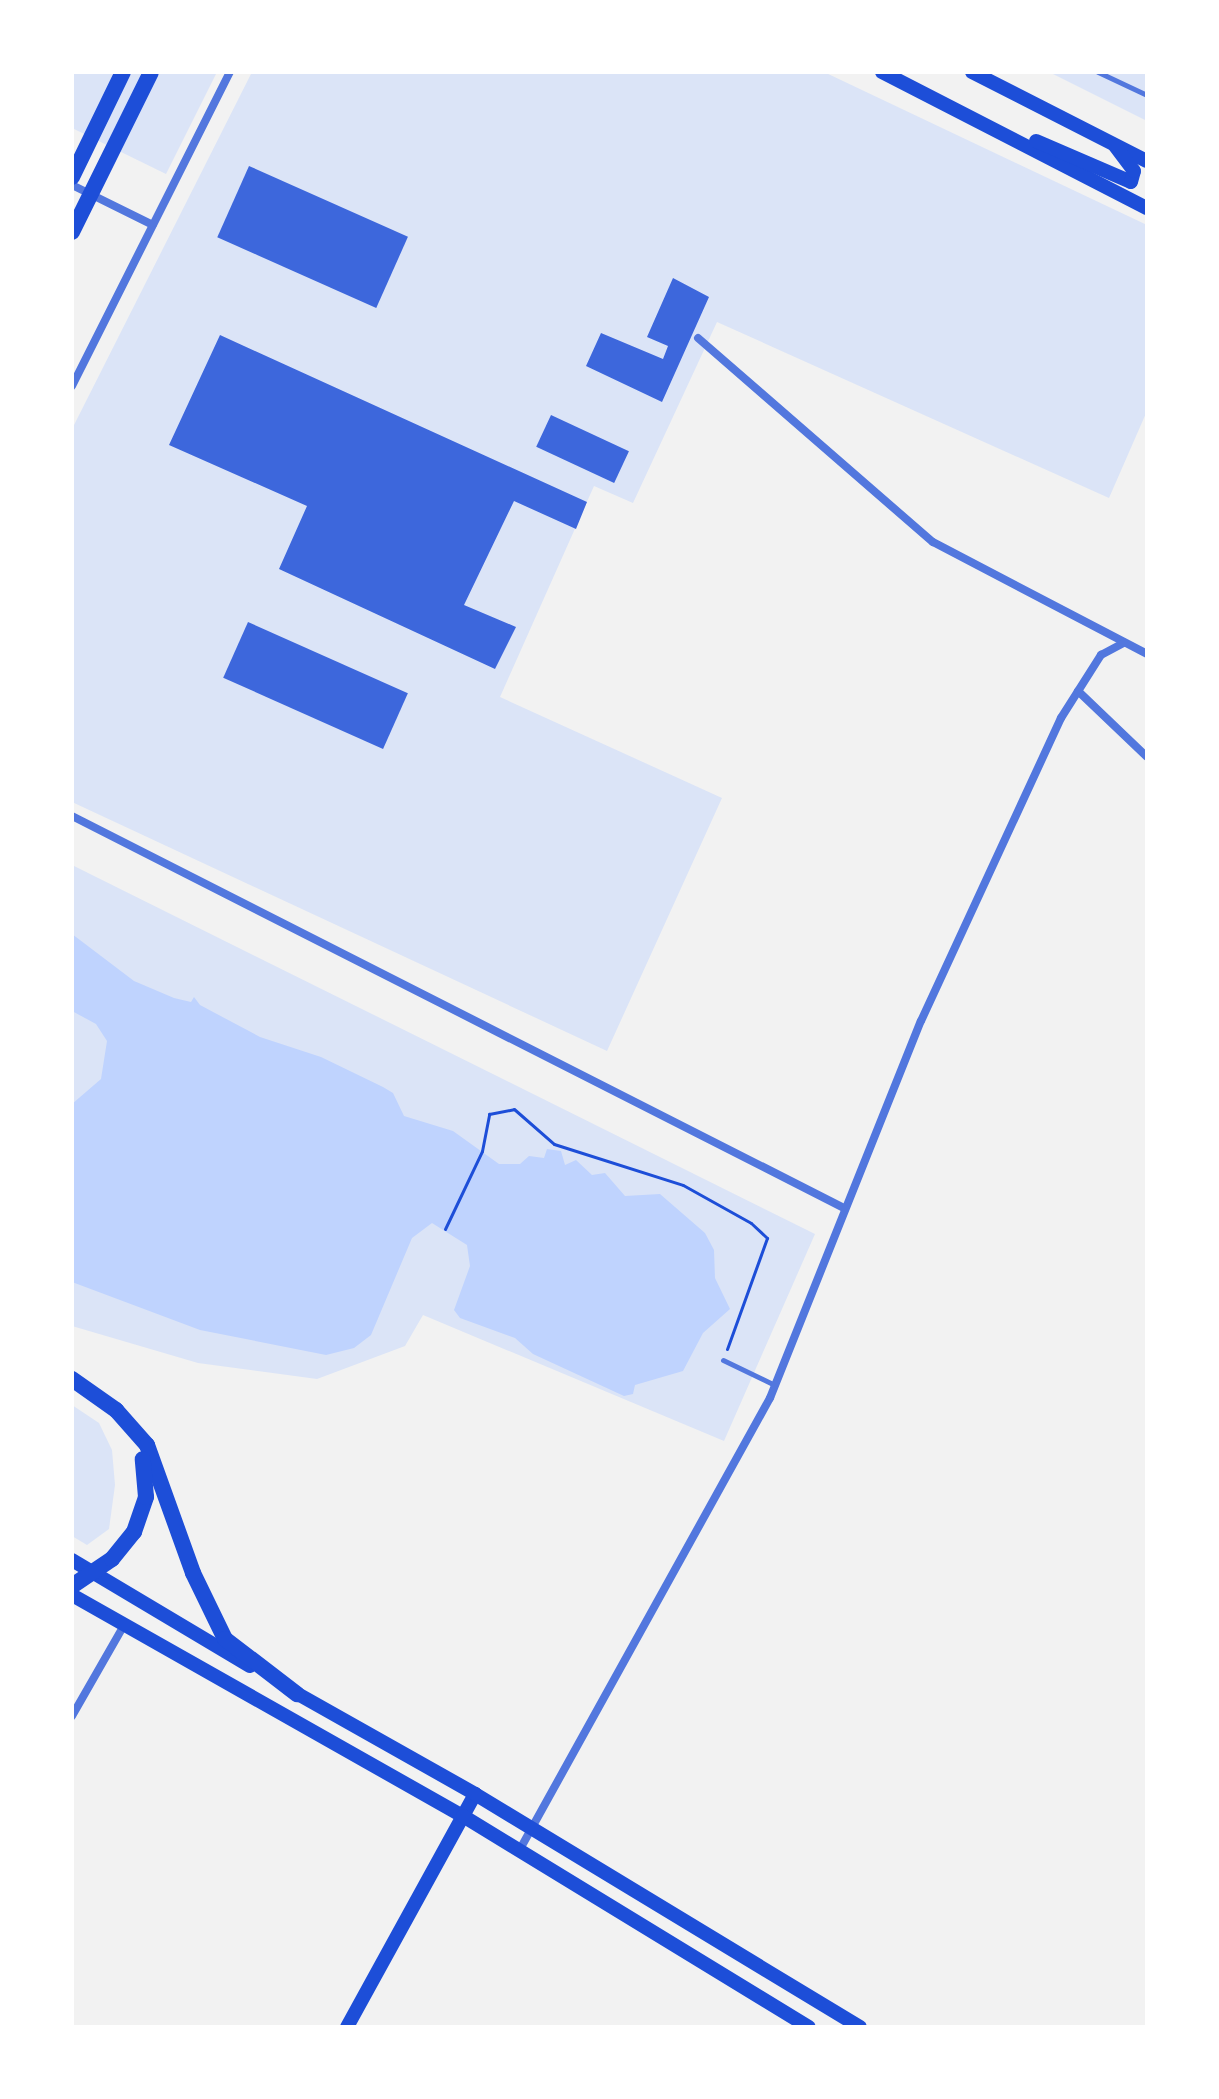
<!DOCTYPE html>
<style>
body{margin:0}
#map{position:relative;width:1219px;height:2099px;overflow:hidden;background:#f2f2f2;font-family:Roboto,sans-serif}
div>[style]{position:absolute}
.green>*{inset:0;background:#dbe4f7}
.water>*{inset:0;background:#bfd3fe}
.building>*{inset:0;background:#3d67dc;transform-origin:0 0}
.path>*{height:3px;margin:-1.5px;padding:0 1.5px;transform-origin:1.5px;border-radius:1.5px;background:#1d4ed8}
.service>*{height:5px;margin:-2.5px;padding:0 2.5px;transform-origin:2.5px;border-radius:2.5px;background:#5277de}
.minor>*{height:8px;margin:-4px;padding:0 4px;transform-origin:4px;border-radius:4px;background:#5277de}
.secondary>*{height:14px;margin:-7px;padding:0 7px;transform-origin:7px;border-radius:7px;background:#1d4ed8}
.primary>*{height:14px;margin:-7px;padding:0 7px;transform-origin:7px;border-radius:7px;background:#1d4ed8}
.trunk>*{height:16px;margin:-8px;padding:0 8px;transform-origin:8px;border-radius:8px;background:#1d4ed8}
span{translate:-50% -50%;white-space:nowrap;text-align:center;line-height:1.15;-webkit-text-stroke:8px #fff;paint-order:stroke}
.frame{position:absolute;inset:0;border:74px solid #fff;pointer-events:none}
</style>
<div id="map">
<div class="green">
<div style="clip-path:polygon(72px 72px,217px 72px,166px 174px,72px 128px)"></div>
<div style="clip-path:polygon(252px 72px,824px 72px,1147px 225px,1147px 411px,1109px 498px,717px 322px,633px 503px,594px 486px,500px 697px,722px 798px,607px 1051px,72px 802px,72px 429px)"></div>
<div style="clip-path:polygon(1049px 72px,1147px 72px,1147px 121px)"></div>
<div style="clip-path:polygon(72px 865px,815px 1234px,724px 1441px,423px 1315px,405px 1346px,317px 1379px,198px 1363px,72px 1326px)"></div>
<div style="clip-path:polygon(72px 1405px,99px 1423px,112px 1450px,115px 1485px,109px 1529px,87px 1545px,72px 1536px)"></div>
</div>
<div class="water">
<div style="clip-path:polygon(72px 934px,134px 981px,174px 998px,191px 1002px,194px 997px,200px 1005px,260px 1037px,321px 1057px,383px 1087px,393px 1093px,404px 1116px,453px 1131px,499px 1164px,520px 1164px,529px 1156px,544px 1158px,547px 1149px,561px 1151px,565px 1165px,576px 1160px,592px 1175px,605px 1173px,625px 1196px,660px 1194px,705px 1233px,714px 1250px,715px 1278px,730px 1309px,703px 1333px,683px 1371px,635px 1385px,633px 1394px,624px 1396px,533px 1354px,515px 1338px,460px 1318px,454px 1310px,470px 1266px,467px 1245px,432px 1223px,412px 1238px,371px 1335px,354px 1348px,326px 1355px,200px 1330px,72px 1282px,72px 1104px,101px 1079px,107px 1041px,96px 1024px,72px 1011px)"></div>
</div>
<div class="building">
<div style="left:249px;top:166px;width:174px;height:78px;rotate:24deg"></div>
<div style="clip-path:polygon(673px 278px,709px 297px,662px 402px,586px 366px,601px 333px,663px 359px,668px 346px,647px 337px)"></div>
<div style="clip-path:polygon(220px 335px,587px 502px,576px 529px,514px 501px,464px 605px,516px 627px,495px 669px,279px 569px,307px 506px,169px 445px)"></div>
<div style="left:551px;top:415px;width:86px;height:35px;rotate:25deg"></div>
<div style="left:248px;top:622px;width:175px;height:61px;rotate:24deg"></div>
</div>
<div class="path">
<div style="left:445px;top:1229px;width:86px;rotate:-64.6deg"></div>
<div style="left:482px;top:1151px;width:38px;rotate:-79deg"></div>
<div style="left:489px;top:1114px;width:25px;rotate:-11deg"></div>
<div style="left:514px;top:1109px;width:53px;rotate:41.2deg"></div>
<div style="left:554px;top:1144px;width:135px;rotate:17.6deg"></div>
<div style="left:683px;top:1185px;width:78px;rotate:29.2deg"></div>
<div style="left:751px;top:1223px;width:22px;rotate:43deg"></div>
<div style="left:767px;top:1238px;width:118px;rotate:109.8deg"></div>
</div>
<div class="service">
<div style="left:1098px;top:72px;width:54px;rotate:25.1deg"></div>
<div style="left:723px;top:1360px;width:58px;rotate:25.7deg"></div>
</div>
<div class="minor">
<div style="left:72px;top:185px;width:90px;rotate:26.3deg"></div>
<div style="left:698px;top:338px;width:311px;rotate:41deg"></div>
<div style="left:933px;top:542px;width:242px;rotate:27.6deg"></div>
<div style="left:72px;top:386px;width:352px;rotate:-63.3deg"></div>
<div style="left:1078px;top:691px;width:95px;rotate:43.7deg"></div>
<div style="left:72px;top:816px;width:866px;rotate:26.92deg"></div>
<div style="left:72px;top:1716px;width:103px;rotate:-60.2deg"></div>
<div style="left:519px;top:1851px;width:518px;rotate:-61.01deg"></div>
<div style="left:770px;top:1398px;width:406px;rotate:-68.2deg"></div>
<div style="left:921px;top:1021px;width:334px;rotate:-65.2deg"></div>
<div style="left:1061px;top:718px;width:75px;rotate:-57.6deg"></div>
<div style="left:1101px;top:655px;width:26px;rotate:-28deg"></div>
</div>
<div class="secondary">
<div style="left:882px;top:72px;width:298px;rotate:27.2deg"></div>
<div style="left:972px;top:72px;width:196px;rotate:27deg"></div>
<div style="left:1036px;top:141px;width:103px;rotate:23.3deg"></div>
<div style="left:1131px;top:182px;width:11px;rotate:-75deg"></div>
<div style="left:1134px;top:171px;width:31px;rotate:-127deg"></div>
<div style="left:347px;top:2027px;width:266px;rotate:-61.2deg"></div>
</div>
<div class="primary">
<div style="left:72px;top:1560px;width:207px;rotate:30.8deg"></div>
<div style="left:72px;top:1595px;width:449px;rotate:29.5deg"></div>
<div style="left:463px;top:1816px;width:405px;rotate:31.4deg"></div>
<div style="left:289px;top:1689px;width:214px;rotate:29.4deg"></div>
<div style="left:475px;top:1794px;width:450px;rotate:31.2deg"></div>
</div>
<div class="trunk">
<div style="left:72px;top:177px;width:117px;rotate:-64.1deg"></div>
<div style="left:72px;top:232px;width:178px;rotate:-63.7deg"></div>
<div style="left:72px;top:1379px;width:54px;rotate:35.2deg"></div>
<div style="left:116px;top:1410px;width:47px;rotate:48.5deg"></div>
<div style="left:147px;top:1445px;width:136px;rotate:70.2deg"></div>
<div style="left:193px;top:1573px;width:73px;rotate:64.1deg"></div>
<div style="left:225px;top:1639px;width:91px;rotate:37.4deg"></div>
<div style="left:72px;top:1586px;width:48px;rotate:-34deg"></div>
<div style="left:112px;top:1559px;width:35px;rotate:-51deg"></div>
<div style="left:134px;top:1532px;width:37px;rotate:-71deg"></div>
<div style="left:146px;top:1497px;width:38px;rotate:-95deg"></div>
</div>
<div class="frame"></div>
</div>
